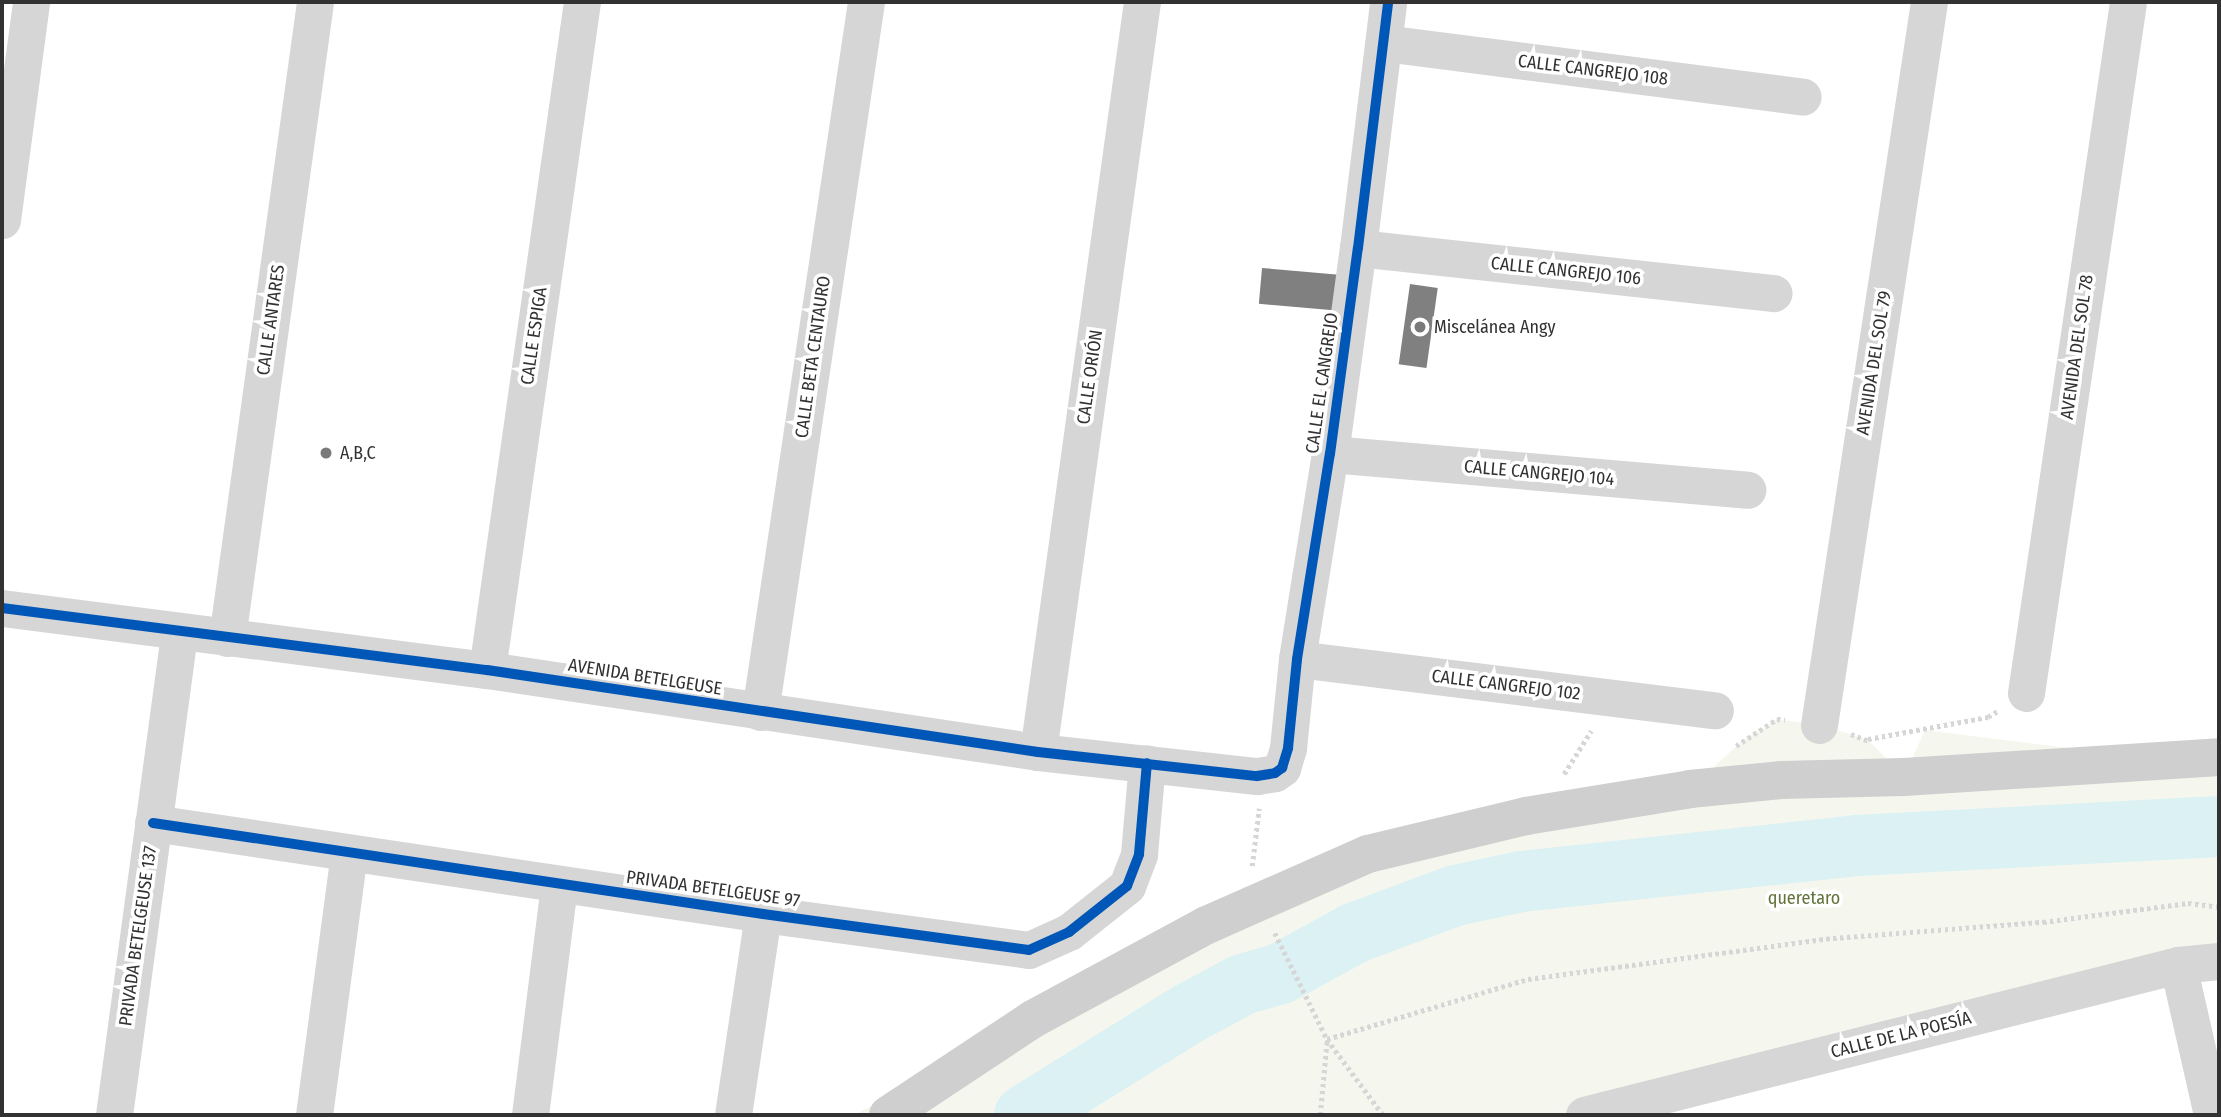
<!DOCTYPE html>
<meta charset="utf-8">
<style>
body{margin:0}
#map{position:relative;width:2221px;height:1117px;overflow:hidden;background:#fff;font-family:"Fira Sans Condensed",sans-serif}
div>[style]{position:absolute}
.green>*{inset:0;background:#f5f7ee}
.river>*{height:61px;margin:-30.5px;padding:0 30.5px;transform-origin:30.5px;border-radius:30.5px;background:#dbf1f4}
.building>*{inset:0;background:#808080;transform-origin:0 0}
.path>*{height:4.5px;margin-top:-2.25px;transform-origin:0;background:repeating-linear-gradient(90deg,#d6d6d6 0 3.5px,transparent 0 7px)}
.minor>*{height:37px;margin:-18.5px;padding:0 18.5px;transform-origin:18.5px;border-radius:18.5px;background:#d6d6d6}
.secondary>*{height:38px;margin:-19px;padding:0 19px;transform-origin:19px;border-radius:19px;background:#cfcfcf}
.cycleway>*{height:10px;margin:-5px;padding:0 5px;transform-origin:5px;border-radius:5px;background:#0057b8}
.dots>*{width:19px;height:19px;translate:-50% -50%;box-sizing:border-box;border:4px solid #fff;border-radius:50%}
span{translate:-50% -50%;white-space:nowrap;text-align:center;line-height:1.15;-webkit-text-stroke:7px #fff;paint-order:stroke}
.street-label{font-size:18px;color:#323232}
.poi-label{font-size:18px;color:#323232}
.left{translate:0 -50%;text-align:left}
.park-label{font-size:18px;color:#63733b}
.frame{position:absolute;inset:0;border:4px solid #323232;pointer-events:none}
</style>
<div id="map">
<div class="green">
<div style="clip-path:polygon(1777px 719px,1819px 725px,1867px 739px,1904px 776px,1925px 730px,2219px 767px,2219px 969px,1584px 1115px,853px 1115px,991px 1048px,1259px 903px,1690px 789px,1742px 741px)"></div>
</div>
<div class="river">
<div style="left:1024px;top:1115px;width:193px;rotate:-31.9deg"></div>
<div style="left:1188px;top:1013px;width:61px;rotate:-28.2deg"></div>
<div style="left:1242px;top:984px;width:40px;rotate:-16deg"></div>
<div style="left:1280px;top:973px;width:85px;rotate:-28.7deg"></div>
<div style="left:1355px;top:932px;width:107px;rotate:-20.3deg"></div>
<div style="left:1455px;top:895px;width:67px;rotate:-12deg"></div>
<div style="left:1521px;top:881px;width:337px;rotate:-6.1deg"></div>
<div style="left:1856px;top:845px;width:363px;rotate:-3deg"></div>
</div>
<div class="building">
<div style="left:1262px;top:268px;width:86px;height:36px;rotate:5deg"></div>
<div style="left:1410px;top:284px;width:28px;height:81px;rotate:8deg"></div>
</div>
<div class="path">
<div style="left:1851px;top:734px;width:19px;rotate:21deg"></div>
<div style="left:1868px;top:739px;width:122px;rotate:-10.4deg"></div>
<div style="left:1988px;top:717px;width:13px;rotate:-32deg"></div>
<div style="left:1736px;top:746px;width:49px;rotate:-33.4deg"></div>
<div style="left:1777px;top:719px;width:8px;rotate:7deg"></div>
<div style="left:1564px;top:774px;width:51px;rotate:-57.9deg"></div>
<div style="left:1252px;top:866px;width:58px;rotate:-83.1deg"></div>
<div style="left:1275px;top:933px;width:118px;rotate:63.9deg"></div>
<div style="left:1327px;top:1039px;width:94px;rotate:53.6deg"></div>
<div style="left:1320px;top:1115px;width:76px;rotate:-84.7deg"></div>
<div style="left:1327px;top:1039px;width:210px;rotate:-16.6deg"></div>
<div style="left:1528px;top:979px;width:308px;rotate:-7.7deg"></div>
<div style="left:1833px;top:938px;width:211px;rotate:-4.4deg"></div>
<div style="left:2043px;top:922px;width:146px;rotate:-7.5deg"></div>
<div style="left:2188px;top:903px;width:31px;rotate:7deg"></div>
</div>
<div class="minor">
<div style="left:1384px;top:43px;width:422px;rotate:7.3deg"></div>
<div style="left:2px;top:220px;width:220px;rotate:-82.4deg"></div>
<div style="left:1358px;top:248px;width:418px;rotate:6.2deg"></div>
<div style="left:1330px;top:454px;width:419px;rotate:4.9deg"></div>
<div style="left:2px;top:608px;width:489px;rotate:7.3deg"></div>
<div style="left:487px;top:670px;width:557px;rotate:8.46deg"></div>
<div style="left:1038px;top:752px;width:220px;rotate:6.3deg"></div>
<div style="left:1257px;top:776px;width:18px;rotate:-9deg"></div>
<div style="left:1275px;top:773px;width:9px;rotate:-36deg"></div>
<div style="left:1282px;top:768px;width:21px;rotate:-73deg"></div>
<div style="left:1288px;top:748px;width:89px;rotate:-84.2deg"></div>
<div style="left:1297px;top:659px;width:208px;rotate:-80.9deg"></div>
<div style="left:1330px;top:454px;width:208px;rotate:-82.3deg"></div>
<div style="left:1358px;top:248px;width:248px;rotate:-83deg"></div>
<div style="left:227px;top:638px;width:642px;rotate:-82.12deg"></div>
<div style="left:1297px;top:659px;width:421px;rotate:7deg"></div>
<div style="left:487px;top:670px;width:675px;rotate:-81.91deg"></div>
<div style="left:2026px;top:693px;width:698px;rotate:-81.6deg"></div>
<div style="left:760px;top:712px;width:718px;rotate:-81.51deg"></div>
<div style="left:1819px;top:725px;width:731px;rotate:-81.35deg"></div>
<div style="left:1038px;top:752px;width:757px;rotate:-82.11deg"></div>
<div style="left:153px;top:823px;width:617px;rotate:8.48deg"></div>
<div style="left:763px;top:914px;width:268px;rotate:7.7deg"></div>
<div style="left:1029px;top:950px;width:44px;rotate:-24.2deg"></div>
<div style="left:1069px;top:932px;width:74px;rotate:-38.4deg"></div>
<div style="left:1127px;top:886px;width:34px;rotate:-69deg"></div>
<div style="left:1139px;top:854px;width:91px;rotate:-85deg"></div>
<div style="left:2178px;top:965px;width:154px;rotate:77.2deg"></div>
<div style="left:114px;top:1115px;width:487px;rotate:-82.3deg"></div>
<div style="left:314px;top:1115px;width:263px;rotate:-82.4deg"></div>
<div style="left:530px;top:1115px;width:232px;rotate:-82.8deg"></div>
<div style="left:733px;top:1115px;width:203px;rotate:-81.5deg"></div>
<div style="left:1584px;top:1115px;width:613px;rotate:-14.17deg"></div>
<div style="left:2178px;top:965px;width:41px;rotate:-5.6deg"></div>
</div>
<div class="secondary">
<div style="left:888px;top:1115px;width:174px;rotate:-33.5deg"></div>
<div style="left:1033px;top:1019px;width:198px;rotate:-28.4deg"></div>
<div style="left:1207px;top:925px;width:176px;rotate:-23.8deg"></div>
<div style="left:1368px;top:854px;width:163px;rotate:-13.5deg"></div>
<div style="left:1526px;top:816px;width:166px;rotate:-9.3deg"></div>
<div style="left:1690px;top:789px;width:91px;rotate:-5.6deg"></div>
<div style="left:1781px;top:780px;width:123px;rotate:-1.4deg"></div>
<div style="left:1904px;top:777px;width:316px;rotate:-3.6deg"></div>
</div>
<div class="cycleway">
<div style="left:2px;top:608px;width:489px;rotate:7.3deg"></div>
<div style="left:487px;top:670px;width:557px;rotate:8.46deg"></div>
<div style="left:1038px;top:752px;width:220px;rotate:6.3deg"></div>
<div style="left:1257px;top:776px;width:18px;rotate:-9deg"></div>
<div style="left:1275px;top:773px;width:9px;rotate:-36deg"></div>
<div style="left:1282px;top:768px;width:21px;rotate:-73deg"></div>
<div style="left:1288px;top:748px;width:89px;rotate:-84.2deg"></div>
<div style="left:1297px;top:659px;width:208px;rotate:-80.9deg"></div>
<div style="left:1330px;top:454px;width:208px;rotate:-82.3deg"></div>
<div style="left:1358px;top:248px;width:248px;rotate:-83deg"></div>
<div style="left:153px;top:823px;width:617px;rotate:8.48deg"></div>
<div style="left:763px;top:914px;width:268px;rotate:7.7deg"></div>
<div style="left:1029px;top:950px;width:44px;rotate:-24.2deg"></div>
<div style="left:1069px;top:932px;width:74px;rotate:-38.4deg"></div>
<div style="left:1127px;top:886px;width:34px;rotate:-69deg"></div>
<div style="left:1139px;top:854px;width:91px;rotate:-85deg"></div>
</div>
<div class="dots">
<div style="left:1420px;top:327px;background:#7a7a7a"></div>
<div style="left:326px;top:453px;background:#7a7a7a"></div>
</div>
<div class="street-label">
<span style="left:1593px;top:70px;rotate:7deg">CALLE CANGREJO 108</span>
<span style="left:1566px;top:271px;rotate:6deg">CALLE CANGREJO 106</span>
<span style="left:271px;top:320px;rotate:-82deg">CALLE ANTARES</span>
<span style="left:534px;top:336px;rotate:-82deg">CALLE ESPIGA</span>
<span style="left:2077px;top:347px;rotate:-82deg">AVENIDA DEL SOL 78</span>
<span style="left:813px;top:357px;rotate:-82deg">CALLE BETA CENTAURO</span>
<span style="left:1874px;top:363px;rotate:-81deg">AVENIDA DEL SOL 79</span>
<span style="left:1090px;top:377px;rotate:-82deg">CALLE ORIÓN</span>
<span style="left:1322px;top:383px;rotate:-82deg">CALLE EL CANGREJO</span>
<span style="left:1539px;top:473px;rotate:5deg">CALLE CANGREJO 104</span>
<span style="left:645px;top:677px;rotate:9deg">AVENIDA BETELGEUSE</span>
<span style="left:1506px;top:685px;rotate:7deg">CALLE CANGREJO 102</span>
<span style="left:713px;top:889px;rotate:8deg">PRIVADA BETELGEUSE 97</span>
<span style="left:138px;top:936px;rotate:-82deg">PRIVADA BETELGEUSE 137</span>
<span style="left:1901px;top:1035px;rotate:-14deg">CALLE DE LA POESÍA</span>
</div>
<div class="poi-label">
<span class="left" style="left:1434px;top:327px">Miscelánea Angy</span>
<span class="left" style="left:340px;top:453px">A,B,C</span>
</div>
<div class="park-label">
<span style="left:1804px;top:898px">queretaro</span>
</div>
<div class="frame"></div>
</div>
